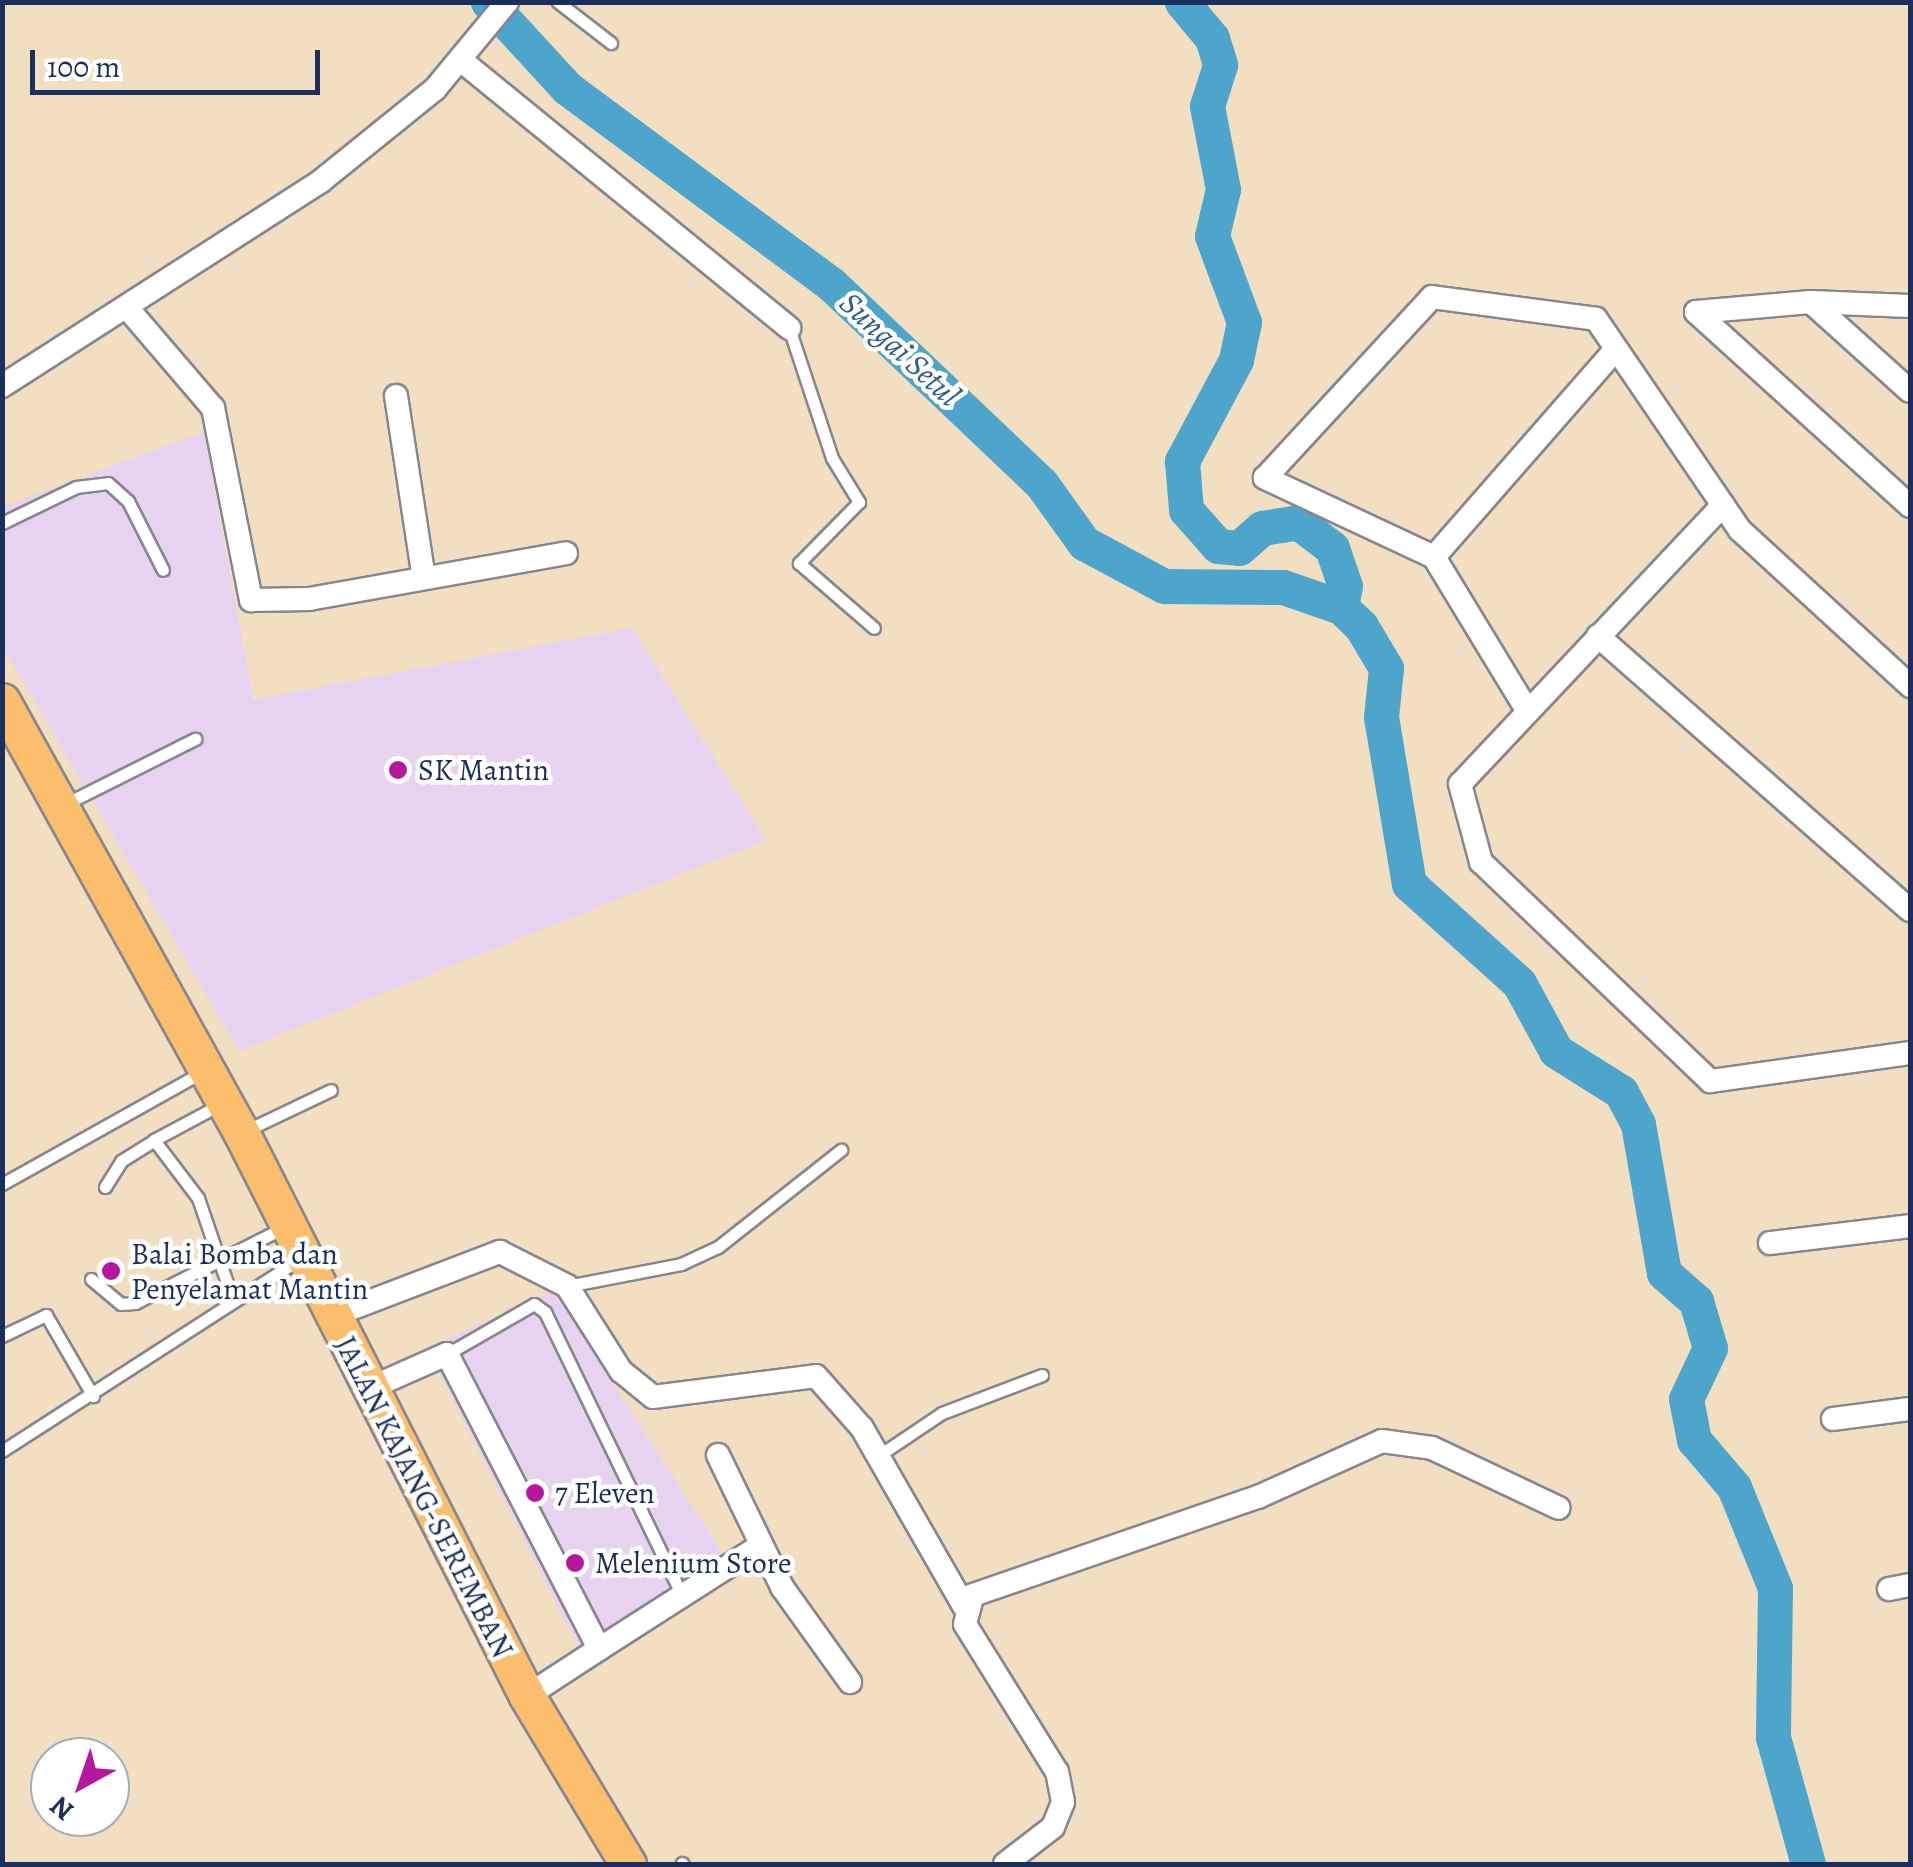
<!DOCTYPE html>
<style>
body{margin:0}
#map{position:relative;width:1913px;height:1867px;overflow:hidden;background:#f2dec0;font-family:Alegreya,serif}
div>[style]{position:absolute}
.built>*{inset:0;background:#e7d2ef}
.river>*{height:35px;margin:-17.5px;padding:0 17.5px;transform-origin:17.5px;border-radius:17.5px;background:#4ea5cb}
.roads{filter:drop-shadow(2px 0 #86868f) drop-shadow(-2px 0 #86868f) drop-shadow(0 2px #86868f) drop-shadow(0 -2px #86868f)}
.lane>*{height:11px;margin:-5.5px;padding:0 5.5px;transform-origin:5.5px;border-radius:5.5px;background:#fff}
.street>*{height:22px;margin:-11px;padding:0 11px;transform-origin:11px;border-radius:11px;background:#fff}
.primary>*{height:35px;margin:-17.5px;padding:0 17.5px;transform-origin:17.5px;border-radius:17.5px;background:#fabe6d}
.dots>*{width:28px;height:28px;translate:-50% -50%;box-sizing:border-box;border:5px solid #fff;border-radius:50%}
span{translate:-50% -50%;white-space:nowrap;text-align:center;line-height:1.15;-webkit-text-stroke:9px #fff;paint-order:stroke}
.poi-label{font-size:30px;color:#1b2f5e}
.left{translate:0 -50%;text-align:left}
.street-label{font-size:30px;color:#1b2f5e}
.water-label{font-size:32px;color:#2f5e8a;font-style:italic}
.frame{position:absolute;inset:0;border:5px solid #1b2f5e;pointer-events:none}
.north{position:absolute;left:30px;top:1737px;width:100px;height:100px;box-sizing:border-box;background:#fff;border:2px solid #a4acbf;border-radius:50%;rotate:220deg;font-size:28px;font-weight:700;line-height:40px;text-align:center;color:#1b2f5e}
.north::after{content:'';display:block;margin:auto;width:35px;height:45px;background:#b5179e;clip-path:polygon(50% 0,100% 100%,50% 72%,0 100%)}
.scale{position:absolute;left:30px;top:50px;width:290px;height:45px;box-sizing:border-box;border:5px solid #1b2f5e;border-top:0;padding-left:12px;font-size:30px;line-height:35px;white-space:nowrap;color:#1b2f5e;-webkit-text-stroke:8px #fff;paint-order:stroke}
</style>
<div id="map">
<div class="built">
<div style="clip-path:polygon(204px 432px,253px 700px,632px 628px,766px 840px,239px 1051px,3px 647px,2px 507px)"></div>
<div style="clip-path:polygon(554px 1291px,735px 1573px,589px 1668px,427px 1349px)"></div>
</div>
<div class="river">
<div style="left:488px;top:2px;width:117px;rotate:47.4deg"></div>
<div style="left:567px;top:88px;width:329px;rotate:36.6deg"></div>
<div style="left:831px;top:284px;width:289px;rotate:43.5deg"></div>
<div style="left:1041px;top:483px;width:74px;rotate:54.4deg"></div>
<div style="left:1084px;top:543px;width:91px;rotate:28.3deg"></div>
<div style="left:1164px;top:586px;width:119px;rotate:0.5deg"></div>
<div style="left:1283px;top:587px;width:61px;rotate:19deg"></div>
<div style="left:1341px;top:607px;width:28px;rotate:44deg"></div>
<div style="left:1361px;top:626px;width:49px;rotate:59.2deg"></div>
<div style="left:1386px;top:668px;width:49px;rotate:95.8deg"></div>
<div style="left:1381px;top:717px;width:169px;rotate:80.5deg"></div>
<div style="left:1409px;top:884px;width:148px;rotate:42deg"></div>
<div style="left:1519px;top:983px;width:77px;rotate:61.4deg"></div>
<div style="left:1556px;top:1051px;width:77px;rotate:32.2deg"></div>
<div style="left:1621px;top:1092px;width:36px;rotate:62deg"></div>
<div style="left:1638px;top:1124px;width:151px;rotate:80.1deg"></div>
<div style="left:1664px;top:1273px;width:43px;rotate:41.2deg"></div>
<div style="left:1696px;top:1301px;width:49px;rotate:73.4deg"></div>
<div style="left:1710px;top:1348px;width:56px;rotate:115.2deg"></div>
<div style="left:1686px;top:1399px;width:42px;rotate:79deg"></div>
<div style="left:1694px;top:1440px;width:62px;rotate:49.6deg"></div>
<div style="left:1734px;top:1487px;width:109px;rotate:67.9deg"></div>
<div style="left:1775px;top:1588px;width:149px;rotate:90.8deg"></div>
<div style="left:1773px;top:1737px;width:132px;rotate:74.6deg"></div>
<div style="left:1182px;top:2px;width:47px;rotate:50.2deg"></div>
<div style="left:1212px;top:38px;width:28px;rotate:73deg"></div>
<div style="left:1220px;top:65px;width:43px;rotate:107.6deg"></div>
<div style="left:1207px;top:106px;width:85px;rotate:79.1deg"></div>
<div style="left:1223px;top:189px;width:48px;rotate:103.2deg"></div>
<div style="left:1212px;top:236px;width:92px;rotate:69.6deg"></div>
<div style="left:1244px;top:322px;width:39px;rotate:102deg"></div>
<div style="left:1236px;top:360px;width:115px;rotate:118.1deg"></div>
<div style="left:1182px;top:461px;width:49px;rotate:85.3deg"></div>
<div style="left:1186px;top:510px;width:48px;rotate:48.4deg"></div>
<div style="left:1218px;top:546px;width:21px;rotate:5deg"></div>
<div style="left:1239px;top:548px;width:30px;rotate:-41deg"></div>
<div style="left:1262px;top:528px;width:36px;rotate:-9deg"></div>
<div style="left:1298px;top:522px;width:43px;rotate:37.4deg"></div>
<div style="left:1332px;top:548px;width:40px;rotate:71.1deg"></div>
<div style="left:1345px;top:586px;width:21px;rotate:101deg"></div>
</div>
<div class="roads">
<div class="lane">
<div style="left:558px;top:2px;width:67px;rotate:37.7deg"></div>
<div style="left:789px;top:328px;width:137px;rotate:71.7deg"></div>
<div style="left:832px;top:458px;width:52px;rotate:58.5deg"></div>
<div style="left:859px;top:502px;width:86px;rotate:134.5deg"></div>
<div style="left:799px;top:563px;width:99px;rotate:40.9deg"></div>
<div style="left:2px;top:523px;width:82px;rotate:-25.9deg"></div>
<div style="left:76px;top:487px;width:32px;rotate:-7deg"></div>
<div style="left:108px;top:483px;width:27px;rotate:42deg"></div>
<div style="left:128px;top:501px;width:77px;rotate:63.1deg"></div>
<div style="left:63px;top:805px;width:148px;rotate:-26.6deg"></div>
<div style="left:221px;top:1104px;width:76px;rotate:151.8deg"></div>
<div style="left:154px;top:1140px;width:73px;rotate:52.8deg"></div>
<div style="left:198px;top:1198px;width:108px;rotate:71.1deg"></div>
<div style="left:245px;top:1131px;width:95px;rotate:-25.5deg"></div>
<div style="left:2px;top:1184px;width:231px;rotate:-29.2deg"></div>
<div style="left:105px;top:1187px;width:31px;rotate:-58deg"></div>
<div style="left:121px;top:1161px;width:39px;rotate:-32deg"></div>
<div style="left:91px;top:1279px;width:39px;rotate:40deg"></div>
<div style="left:121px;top:1304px;width:14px;rotate:-4deg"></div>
<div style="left:135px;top:1303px;width:168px;rotate:-26.9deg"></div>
<div style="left:567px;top:1286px;width:116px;rotate:-10.9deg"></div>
<div style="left:681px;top:1264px;width:41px;rotate:-24.7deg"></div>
<div style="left:718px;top:1247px;width:157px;rotate:-38.3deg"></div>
<div style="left:2px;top:1336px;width:49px;rotate:-25.5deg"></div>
<div style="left:46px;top:1315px;width:94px;rotate:59.9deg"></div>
<div style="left:447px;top:1354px;width:100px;rotate:-29.9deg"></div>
<div style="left:534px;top:1304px;width:14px;rotate:36deg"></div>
<div style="left:545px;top:1312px;width:312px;rotate:64.2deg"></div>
<div style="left:2px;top:1451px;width:354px;rotate:-32.8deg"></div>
<div style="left:878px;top:1456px;width:77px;rotate:-33.9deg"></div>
<div style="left:942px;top:1413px;width:107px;rotate:-20.8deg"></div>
<div style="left:682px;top:1863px;width:1px;rotate:45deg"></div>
</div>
<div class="street">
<div style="left:463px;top:62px;width:421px;rotate:39.2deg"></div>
<div style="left:1811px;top:302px;width:133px;rotate:42deg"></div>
<div style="left:129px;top:310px;width:129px;rotate:49.4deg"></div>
<div style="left:213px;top:408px;width:196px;rotate:78.8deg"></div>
<div style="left:251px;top:600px;width:58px;rotate:-1deg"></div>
<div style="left:309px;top:599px;width:261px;rotate:-10.1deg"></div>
<div style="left:1696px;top:312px;width:289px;rotate:42.2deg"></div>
<div style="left:1696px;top:312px;width:115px;rotate:-5deg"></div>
<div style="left:1811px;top:302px;width:99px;rotate:2.3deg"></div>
<div style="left:2px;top:386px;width:379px;rotate:-32.7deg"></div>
<div style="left:321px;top:181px;width:146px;rotate:-38.9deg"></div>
<div style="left:435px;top:89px;width:113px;rotate:-50.4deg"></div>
<div style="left:396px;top:396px;width:184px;rotate:81.3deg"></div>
<div style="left:1723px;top:505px;width:383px;rotate:133.3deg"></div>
<div style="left:1460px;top:784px;width:81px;rotate:74.9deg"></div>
<div style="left:1481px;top:862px;width:317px;rotate:43.7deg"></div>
<div style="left:1710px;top:1081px;width:202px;rotate:-8deg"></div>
<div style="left:1434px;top:557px;width:269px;rotate:-48.8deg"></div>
<div style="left:1598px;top:636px;width:415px;rotate:41.3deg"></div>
<div style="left:1527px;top:710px;width:179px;rotate:-121.3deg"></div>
<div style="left:1434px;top:557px;width:187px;rotate:-154.9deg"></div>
<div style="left:1265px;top:478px;width:246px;rotate:-47.3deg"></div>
<div style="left:1432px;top:297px;width:165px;rotate:7.6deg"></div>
<div style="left:1596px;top:319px;width:255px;rotate:55.7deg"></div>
<div style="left:1740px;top:530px;width:231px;rotate:42.5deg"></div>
<div style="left:1770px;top:1243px;width:141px;rotate:-6.9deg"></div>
<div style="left:332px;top:1316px;width:180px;rotate:-20.9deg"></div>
<div style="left:500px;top:1252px;width:75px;rotate:26.9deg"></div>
<div style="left:567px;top:1286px;width:101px;rotate:57.6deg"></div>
<div style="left:621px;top:1371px;width:41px;rotate:39.1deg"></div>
<div style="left:653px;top:1397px;width:164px;rotate:-7.3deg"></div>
<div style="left:816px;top:1376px;width:69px;rotate:48.5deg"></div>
<div style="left:862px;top:1428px;width:205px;rotate:60.2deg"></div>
<div style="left:368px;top:1389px;width:86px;rotate:-23.9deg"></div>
<div style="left:447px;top:1354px;width:332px;rotate:62.7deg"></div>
<div style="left:599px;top:1649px;width:86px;rotate:146.9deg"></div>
<div style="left:1833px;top:1419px;width:78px;rotate:-7.4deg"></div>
<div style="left:718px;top:1455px;width:147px;rotate:64.1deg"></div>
<div style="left:782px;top:1587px;width:117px;rotate:54.4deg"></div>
<div style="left:1889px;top:1589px;width:21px;rotate:-11deg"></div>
<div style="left:599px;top:1649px;width:191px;rotate:-32.6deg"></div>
<div style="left:1005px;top:1864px;width:61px;rotate:-37.6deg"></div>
<div style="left:1053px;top:1827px;width:27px;rotate:-68deg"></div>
<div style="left:1063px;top:1802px;width:31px;rotate:-101deg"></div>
<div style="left:1057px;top:1772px;width:174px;rotate:-121.9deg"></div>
<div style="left:965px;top:1624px;width:30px;rotate:-75deg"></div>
<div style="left:973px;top:1595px;width:301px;rotate:-19deg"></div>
<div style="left:1258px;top:1497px;width:136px;rotate:-24.3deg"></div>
<div style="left:1382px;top:1441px;width:50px;rotate:8deg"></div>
<div style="left:1432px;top:1448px;width:140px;rotate:25.3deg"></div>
</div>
<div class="primary">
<div style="left:2px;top:701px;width:493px;rotate:61deg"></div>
<div style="left:241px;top:1132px;width:632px;rotate:63.11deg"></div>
<div style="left:527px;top:1696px;width:196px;rotate:59deg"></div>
</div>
</div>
<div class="dots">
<div style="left:398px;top:770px;background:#b5179e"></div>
<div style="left:111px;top:1271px;background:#b5179e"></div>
<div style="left:535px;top:1493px;background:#b5179e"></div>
<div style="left:575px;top:1563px;background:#b5179e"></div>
</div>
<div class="poi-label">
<span class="left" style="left:418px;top:770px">SK Mantin</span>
<span class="left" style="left:131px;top:1271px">Balai Bomba dan<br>Penyelamat Mantin</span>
<span class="left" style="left:555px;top:1493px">7 Eleven</span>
<span class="left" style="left:595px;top:1563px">Melenium Store</span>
</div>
<div class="street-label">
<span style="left:424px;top:1497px;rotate:63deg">JALAN KAJANG-SEREMBAN</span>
</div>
<div class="water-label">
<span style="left:900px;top:349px;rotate:43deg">Sungai Setul</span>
</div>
<div class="frame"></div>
<div class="north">N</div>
<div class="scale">100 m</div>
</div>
